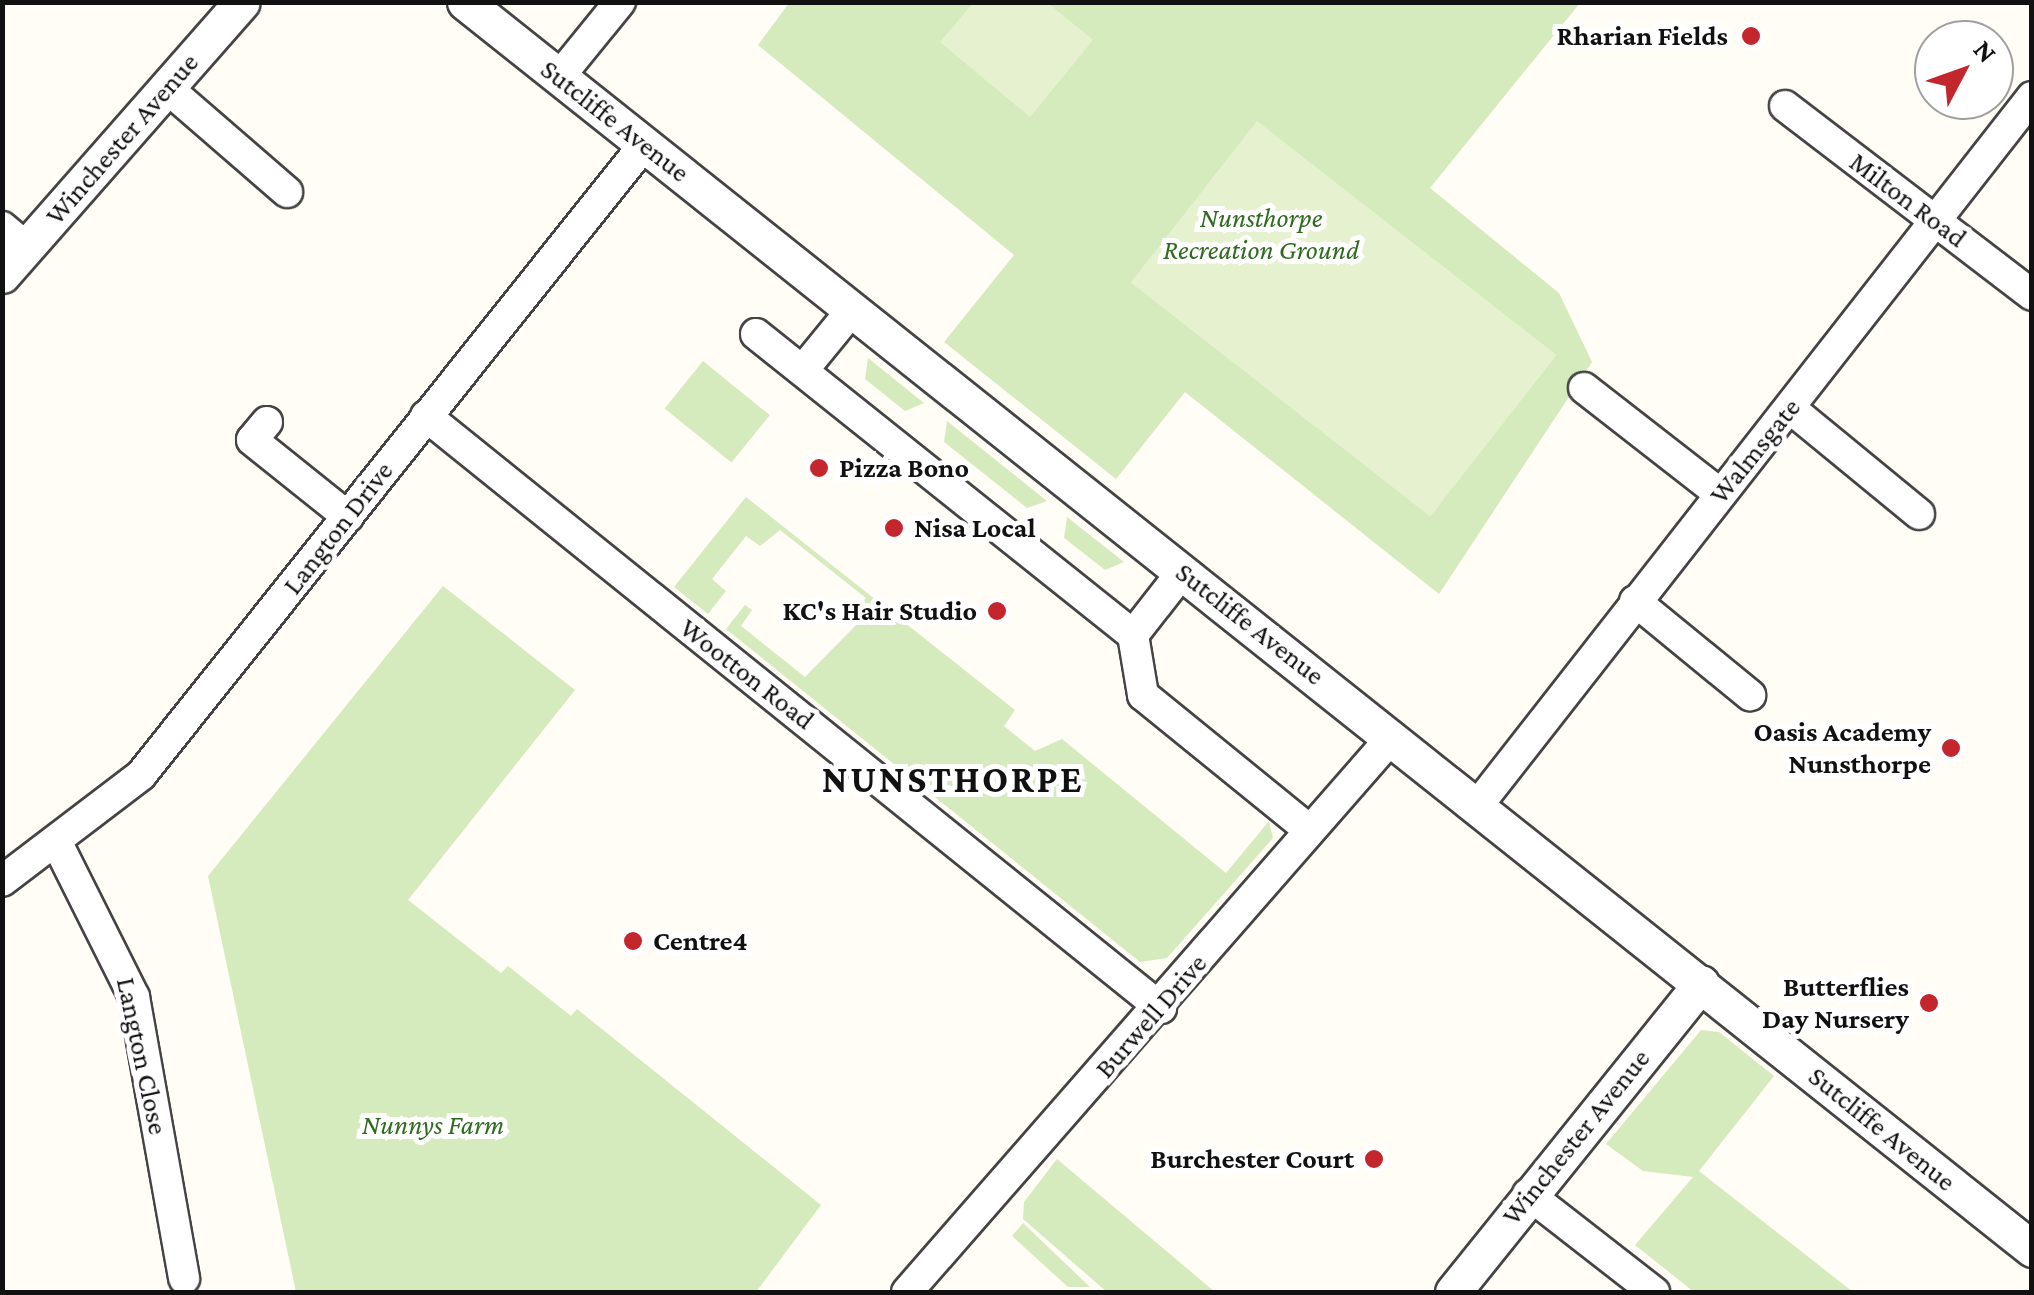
<!DOCTYPE html>
<style>
body{margin:0}
#map{position:relative;width:2034px;height:1295px;overflow:hidden;background:#fffdf5;font-family:"Crimson Pro",serif}
div>[style]{position:absolute}
.green>*{inset:0;background:#d5ebbd;transform-origin:0 0}
.pitch>*{inset:0;background:#e6f2cf;transform-origin:0 0}
.roads{filter:drop-shadow(2px 0 #444) drop-shadow(-2px 0 #444) drop-shadow(0 2px #444) drop-shadow(0 -2px #444)}
.minor>*{height:30px;margin:-15px;padding:0 15px;transform-origin:15px;border-radius:15px;background:#fff}
.tertiary>*{height:35px;margin:-17.5px;padding:0 17.5px;transform-origin:17.5px;border-radius:17.5px;background:#fff}
.dots>*{width:28px;height:28px;translate:-50% -50%;box-sizing:border-box;border:5px solid #fff;border-radius:50%}
span{translate:-50% -50%;white-space:nowrap;text-align:center;line-height:1.15;-webkit-text-stroke:10px #fff;paint-order:stroke}
.poi-label{font-size:28px;color:#111;font-weight:700}
.right{translate:-100% -50%;text-align:right}
.left{translate:0 -50%;text-align:left}
.street-label{font-size:28px;color:#111}
.park-label{font-size:28px;color:#2f6b1f;font-style:italic}
.district-label{font-size:38px;color:#111;font-weight:700;letter-spacing:2.5px}
.frame{position:absolute;inset:0;border:5px solid #111;pointer-events:none}
.north{position:absolute;left:1914px;top:20px;width:100px;height:100px;box-sizing:border-box;background:#fff;border:2px solid #a0a0a0;border-radius:50%;rotate:49deg;font-size:28px;font-weight:700;line-height:40px;text-align:center;color:#111}
.north::after{content:'';display:block;margin:auto;width:35px;height:45px;background:#c4262e;clip-path:polygon(50% 0,100% 100%,50% 72%,0 100%)}
</style>
<div id="map">
<div class="green">
<div style="clip-path:polygon(789px 3px,1580px 3px,1430px 188px,1559px 293px,1592px 362px,1439px 594px,1185px 392px,1116px 479px,944px 342px,1014px 255px,758px 45px)"></div>
<div style="clip-path:polygon(868px 358px,924px 403px,905px 411px,865px 379px)"></div>
<div style="left:703px;top:361px;width:86px;height:61px;rotate:39deg"></div>
<div style="clip-path:polygon(947px 421px,1047px 501px,1027px 508px,944px 442px)"></div>
<div style="clip-path:polygon(746px 497px,1015px 710px,1004px 726px,1035px 751px,1062px 739px,1226px 873px,1269px 821px,1273px 838px,1167px 958px,1140px 962px,726px 629px,745px 605px,752px 610px,741px 626px,805px 677px,862px 619px,855px 613px,866px 598px,780px 530px,760px 546px,746px 536px,712px 579px,726px 591px,708px 614px,674px 587px)"></div>
<div style="clip-path:polygon(1067px 517px,1124px 562px,1105px 570px,1064px 538px)"></div>
<div style="clip-path:polygon(443px 586px,575px 690px,408px 900px,501px 973px,508px 966px,571px 1016px,577px 1009px,821px 1205px,756px 1292px,296px 1292px,208px 876px)"></div>
<div style="clip-path:polygon(1701px 1030px,1719px 1032px,1774px 1076px,1699px 1171px,1853px 1292px,1694px 1292px,1635px 1245px,1693px 1177px,1643px 1171px,1606px 1144px)"></div>
<div style="clip-path:polygon(1057px 1159px,1215px 1292px,1107px 1292px,1023px 1219px,1024px 1202px)"></div>
<div style="clip-path:polygon(1023px 1223px,1090px 1287px,1068px 1287px,1012px 1236px)"></div>
</div>
<div class="pitch">
<div style="clip-path:polygon(973px 3px,1048px 3px,1093px 40px,1030px 117px,940px 42px)"></div>
<div style="left:1257px;top:121px;width:380px;height:205px;rotate:38deg"></div>
</div>
<div class="roads">
<div class="minor">
<div style="left:559px;top:77px;width:97px;rotate:-50.9deg"></div>
<div style="left:167px;top:88px;width:159px;rotate:40.9deg"></div>
<div style="left:1785px;top:106px;width:311px;rotate:37.4deg"></div>
<div style="left:2px;top:227px;width:33px;rotate:40deg"></div>
<div style="left:756px;top:334px;width:482px;rotate:38.6deg"></div>
<div style="left:1133px;top:635px;width:61px;rotate:80.5deg"></div>
<div style="left:1143px;top:695px;width:214px;rotate:39.1deg"></div>
<div style="left:803px;top:370px;width:79px;rotate:-50.7deg"></div>
<div style="left:1584px;top:388px;width:172px;rotate:37.9deg"></div>
<div style="left:1790px;top:408px;width:167px;rotate:39.4deg"></div>
<div style="left:426px;top:416px;width:944px;rotate:38.85deg"></div>
<div style="left:267px;top:422px;width:23px;rotate:130deg"></div>
<div style="left:252px;top:440px;width:123px;rotate:38.7deg"></div>
<div style="left:1635px;top:601px;width:149px;rotate:39.3deg"></div>
<div style="left:1133px;top:635px;width:81px;rotate:-52deg"></div>
<div style="left:1478px;top:805px;width:899px;rotate:-51.96deg"></div>
<div style="left:59px;top:847px;width:168px;rotate:63.4deg"></div>
<div style="left:134px;top:997px;width:286px;rotate:79.9deg"></div>
<div style="left:2px;top:881px;width:175px;rotate:-37.3deg"></div>
<div style="left:141px;top:775px;width:806px;rotate:-51.4deg"></div>
<div style="left:1528px;top:1194px;width:160px;rotate:37.9deg"></div>
<div style="left:907px;top:1292px;width:737px;rotate:-48.85deg"></div>
</div>
<div class="tertiary">
<div style="left:465px;top:2px;width:2003px;rotate:38.51deg"></div>
<div style="left:2px;top:275px;width:363px;rotate:-48.7deg"></div>
<div style="left:1453px;top:1292px;width:396px;rotate:-51.2deg"></div>
</div>
</div>
<div class="dots">
<div style="left:1751px;top:36px;background:#c4262e"></div>
<div style="left:819px;top:468px;background:#c4262e"></div>
<div style="left:894px;top:528px;background:#c4262e"></div>
<div style="left:997px;top:611px;background:#c4262e"></div>
<div style="left:1951px;top:748px;background:#c4262e"></div>
<div style="left:633px;top:941px;background:#c4262e"></div>
<div style="left:1929px;top:1003px;background:#c4262e"></div>
<div style="left:1374px;top:1159px;background:#c4262e"></div>
</div>
<div class="poi-label">
<span class="right" style="left:1728px;top:36px">Rharian Fields</span>
<span class="left" style="left:839px;top:468px">Pizza Bono</span>
<span class="left" style="left:914px;top:528px">Nisa Local</span>
<span class="right" style="left:977px;top:611px">KC's Hair Studio</span>
<span class="right" style="left:1931px;top:748px">Oasis Academy<br>Nunsthorpe</span>
<span class="left" style="left:653px;top:941px">Centre4</span>
<span class="right" style="left:1909px;top:1003px">Butterflies<br>Day Nursery</span>
<span class="right" style="left:1354px;top:1159px">Burchester Court</span>
</div>
<div class="street-label">
<span style="left:615px;top:121px;rotate:38deg">Sutcliffe Avenue</span>
<span style="left:122px;top:139px;rotate:-49deg">Winchester Avenue</span>
<span style="left:1908px;top:200px;rotate:37deg">Milton Road</span>
<span style="left:1755px;top:451px;rotate:-51deg">Walmsgate</span>
<span style="left:338px;top:528px;rotate:-52deg">Langton Drive</span>
<span style="left:1250px;top:624px;rotate:38deg">Sutcliffe Avenue</span>
<span style="left:747px;top:674px;rotate:38deg">Wootton Road</span>
<span style="left:1151px;top:1016px;rotate:-49deg">Burwell Drive</span>
<span style="left:142px;top:1056px;rotate:78deg">Langton Close</span>
<span style="left:1882px;top:1129px;rotate:39deg">Sutcliffe Avenue</span>
<span style="left:1576px;top:1137px;rotate:-51deg">Winchester Avenue</span>
</div>
<div class="park-label">
<span style="left:1261px;top:234px">Nunsthorpe<br>Recreation Ground</span>
<span style="left:433px;top:1125px">Nunnys Farm</span>
</div>
<div class="district-label">
<span style="left:953px;top:780px">NUNSTHORPE</span>
</div>
<div class="frame"></div>
<div class="north">N</div>
</div>
